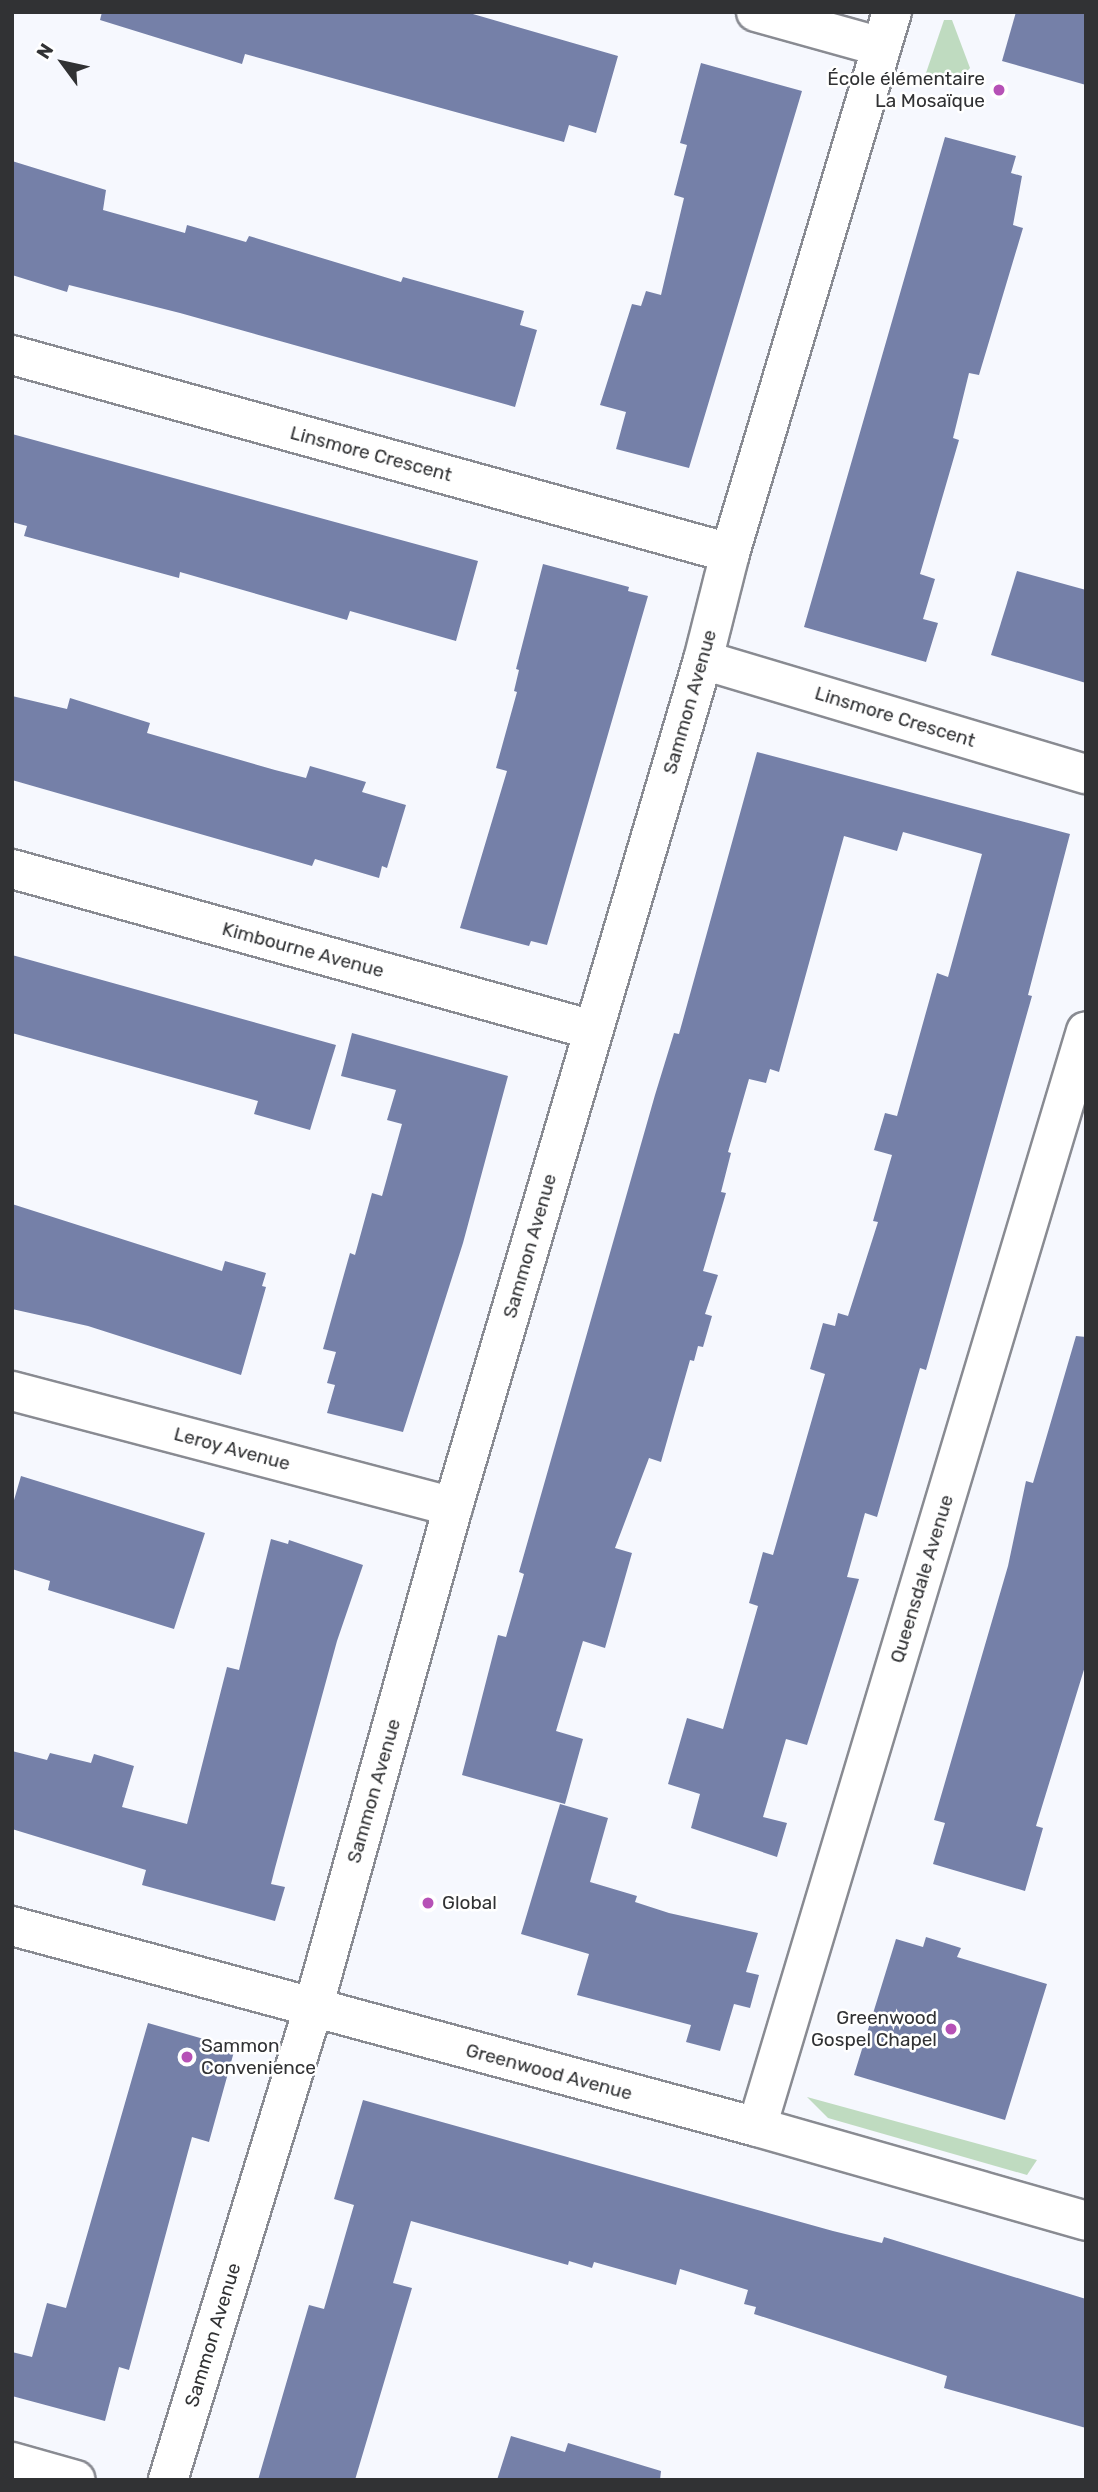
<!DOCTYPE html>
<meta charset="utf-8">
<style>
body{margin:0}
#map{position:relative;width:1098px;height:2492px;overflow:hidden;background:#f6f8fe;font-family:Rubik,sans-serif}
div>[style]{position:absolute}
.green>*{inset:0;background:#bfdbc0}
.building>*{inset:0;background:#7580a8}
.roads{filter:drop-shadow(2px 0 #898b92) drop-shadow(-2px 0 #898b92) drop-shadow(0 2px #898b92) drop-shadow(0 -2px #898b92)}
.minor>*{height:38px;margin:-19px;padding:0 19px;transform-origin:19px;border-radius:19px;background:#fff}
.dots>*{width:19px;height:19px;translate:-50% -50%;box-sizing:border-box;border:4px solid #fff;border-radius:50%}
span{translate:-50% -50%;white-space:nowrap;text-align:center;line-height:1.15;-webkit-text-stroke:5px #fff;paint-order:stroke}
.poi-label{font-size:19px;color:#313234}
.right{translate:-100% -50%;text-align:right}
.left{translate:0 -50%;text-align:left}
.street-label{font-size:19px;color:#313234}
.frame{position:absolute;inset:0;border:14px solid #313234;pointer-events:none}
.north{position:absolute;left:28px;top:28px;width:70px;height:70px;-webkit-text-stroke:5px #fff;paint-order:stroke;rotate:303deg;font-size:19px;font-weight:700;line-height:28px;text-align:center;color:#313234}
.north::after{content:'';display:block;margin:auto;width:24px;height:32px;background:#313234;clip-path:polygon(50% 0,100% 100%,50% 72%,0 100%)}
</style>
<div id="map">
<div class="green">
<div style="clip-path:polygon(944px 20px,952px 20px,970px 68px,953px 87px,931px 83px,926px 73px)"></div>
<div style="clip-path:polygon(807px 2097px,1037px 2160px,1027px 2175px,828px 2118px)"></div>
</div>
<div class="building">
<div style="clip-path:polygon(102px 12px,466px 12px,618px 56px,596px 133px,569px 125px,564px 142px,245px 54px,242px 64px,100px 20px)"></div>
<div style="clip-path:polygon(1016px 12px,1086px 12px,1086px 85px,1002px 61px)"></div>
<div style="clip-path:polygon(701px 63px,802px 91px,689px 468px,616px 449px,626px 412px,600px 405px,632px 304px,641px 306px,646px 291px,661px 295px,684px 198px,674px 195px,687px 145px,680px 143px)"></div>
<div style="clip-path:polygon(945px 137px,1016px 156px,1011px 173px,1022px 176px,1013px 225px,1023px 228px,979px 375px,969px 373px,953px 438px,959px 440px,920px 574px,935px 579px,923px 619px,938px 623px,926px 662px,804px 627px)"></div>
<div style="clip-path:polygon(12px 161px,106px 190px,103px 210px,185px 233px,187px 225px,246px 242px,249px 236px,401px 282px,403px 277px,524px 311px,520px 325px,537px 330px,515px 407px,180px 313px,69px 285px,67px 292px,12px 275px)"></div>
<div style="clip-path:polygon(12px 434px,478px 561px,456px 641px,350px 611px,347px 620px,180px 572px,179px 578px,24px 536px,27px 526px,12px 522px)"></div>
<div style="clip-path:polygon(543px 564px,629px 587px,628px 591px,648px 596px,547px 945px,531px 941px,529px 946px,460px 928px,507px 771px,496px 768px,517px 692px,514px 691px,519px 670px,516px 669px)"></div>
<div style="clip-path:polygon(1017px 571px,1086px 590px,1086px 683px,991px 655px)"></div>
<div style="clip-path:polygon(12px 696px,67px 709px,70px 698px,150px 723px,147px 733px,275px 770px,306px 778px,310px 766px,366px 782px,362px 792px,406px 805px,387px 868px,382px 866px,379px 878px,315px 859px,312px 866px,12px 780px)"></div>
<div style="clip-path:polygon(757px 752px,1070px 834px,1028px 995px,1032px 996px,926px 1370px,920px 1368px,877px 1517px,865px 1513px,847px 1577px,859px 1579px,807px 1745px,786px 1739px,763px 1817px,787px 1823px,777px 1857px,691px 1828px,700px 1794px,668px 1784px,687px 1718px,723px 1729px,758px 1606px,749px 1603px,763px 1552px,773px 1555px,825px 1374px,810px 1369px,823px 1323px,835px 1326px,838px 1313px,848px 1316px,878px 1222px,873px 1221px,892px 1155px,874px 1150px,885px 1113px,897px 1116px,937px 973px,948px 977px,982px 854px,903px 832px,897px 851px,844px 836px,779px 1072px,770px 1069px,766px 1083px,749px 1079px,728px 1152px,731px 1153px,721px 1192px,726px 1193px,703px 1271px,718px 1275px,705px 1314px,712px 1316px,703px 1347px,698px 1346px,694px 1361px,690px 1360px,661px 1462px,649px 1458px,615px 1548px,632px 1553px,605px 1648px,583px 1641px,556px 1731px,583px 1739px,565px 1804px,462px 1775px,498px 1635px,506px 1637px,524px 1574px,519px 1572px,655px 1095px,674px 1033px,679px 1034px)"></div>
<div style="clip-path:polygon(12px 955px,336px 1045px,310px 1130px,254px 1114px,258px 1101px,12px 1033px)"></div>
<div style="clip-path:polygon(352px 1033px,508px 1076px,463px 1243px,403px 1432px,327px 1413px,335px 1385px,327px 1383px,336px 1352px,323px 1349px,350px 1253px,355px 1255px,372px 1193px,382px 1196px,402px 1124px,387px 1120px,396px 1090px,341px 1076px)"></div>
<div style="clip-path:polygon(12px 1204px,222px 1271px,225px 1261px,266px 1273px,262px 1286px,266px 1287px,241px 1375px,88px 1326px,12px 1309px)"></div>
<div style="clip-path:polygon(1076px 1336px,1086px 1337px,1086px 1663px,1036px 1826px,1043px 1828px,1025px 1891px,933px 1864px,945px 1823px,934px 1820px,1008px 1566px,1026px 1481px,1033px 1483px)"></div>
<div style="clip-path:polygon(21px 1476px,205px 1533px,174px 1629px,48px 1590px,50px 1581px,12px 1569px,12px 1507px)"></div>
<div style="clip-path:polygon(271px 1539px,288px 1544px,289px 1540px,363px 1565px,337px 1641px,275px 1868px,271px 1884px,285px 1887px,275px 1921px,142px 1885px,146px 1870px,12px 1829px,12px 1751px,47px 1760px,50px 1753px,91px 1763px,94px 1754px,134px 1766px,122px 1807px,187px 1824px,227px 1667px,239px 1670px)"></div>
<div style="clip-path:polygon(560px 1804px,608px 1818px,590px 1882px,637px 1896px,635px 1902px,669px 1913px,758px 1933px,746px 1972px,759px 1975px,750px 2008px,734px 2004px,720px 2051px,686px 2042px,691px 2025px,577px 1995px,589px 1954px,521px 1934px)"></div>
<div style="clip-path:polygon(926px 1937px,961px 1948px,957px 1957px,1047px 1984px,1005px 2120px,854px 2075px,896px 1939px,923px 1947px)"></div>
<div style="clip-path:polygon(148px 2023px,235px 2048px,209px 2142px,192px 2137px,129px 2370px,119px 2367px,105px 2421px,12px 2396px,12px 2352px,32px 2357px,47px 2303px,66px 2308px)"></div>
<div style="clip-path:polygon(363px 2100px,833px 2231px,882px 2243px,884px 2237px,1086px 2299px,1086px 2428px,944px 2388px,947px 2376px,754px 2314px,756px 2307px,744px 2304px,748px 2290px,680px 2269px,676px 2285px,594px 2262px,592px 2268px,569px 2261px,568px 2265px,411px 2221px,393px 2283px,412px 2288px,355px 2480px,258px 2480px,309px 2305px,324px 2309px,354px 2205px,334px 2199px)"></div>
<div style="clip-path:polygon(511px 2436px,565px 2452px,568px 2443px,661px 2471px,660px 2480px,497px 2480px)"></div>
</div>
<div class="roads">
<div class="minor">
<div style="left:756px;top:12px;width:130px;rotate:15.6deg"></div>
<div style="left:12px;top:355px;width:745px;rotate:15.42deg"></div>
<div style="left:703px;top:660px;width:400px;rotate:16.6deg"></div>
<div style="left:12px;top:869px;width:603px;rotate:15.49deg"></div>
<div style="left:12px;top:1391px;width:456px;rotate:14.7deg"></div>
<div style="left:12px;top:1926px;width:772px;rotate:15.1deg"></div>
<div style="left:757px;top:2127px;width:342px;rotate:15.9deg"></div>
<div style="left:757px;top:2127px;width:1144px;rotate:-73.29deg"></div>
<div style="left:12px;top:2462px;width:66px;rotate:15.7deg"></div>
<div style="left:168px;top:2480px;width:494px;rotate:-72.9deg"></div>
<div style="left:313px;top:2008px;width:520px;rotate:-74.39deg"></div>
<div style="left:453px;top:1507px;width:883px;rotate:-73.56deg"></div>
<div style="left:703px;top:660px;width:110px;rotate:-75.8deg"></div>
<div style="left:730px;top:553px;width:565px;rotate:-73.33deg"></div>
</div>
</div>
<div class="dots">
<div style="left:999px;top:90px;background:#b651b6"></div>
<div style="left:428px;top:1903px;background:#b651b6"></div>
<div style="left:951px;top:2029px;background:#b651b6"></div>
<div style="left:187px;top:2057px;background:#b651b6"></div>
</div>
<div class="poi-label">
<span class="right" style="left:985px;top:90px">École élémentaire<br>La Mosaïque</span>
<span class="left" style="left:442px;top:1903px">Global</span>
<span class="right" style="left:937px;top:2029px">Greenwood<br>Gospel Chapel</span>
<span class="left" style="left:201px;top:2057px">Sammon<br>Convenience</span>
</div>
<div class="street-label">
<span style="left:371px;top:454px;rotate:15deg">Linsmore Crescent</span>
<span style="left:690px;top:702px;rotate:-74deg">Sammon Avenue</span>
<span style="left:895px;top:717px;rotate:17deg">Linsmore Crescent</span>
<span style="left:303px;top:950px;rotate:15deg">Kimbourne Avenue</span>
<span style="left:530px;top:1246px;rotate:-74deg">Sammon Avenue</span>
<span style="left:232px;top:1449px;rotate:15deg">Leroy Avenue</span>
<span style="left:922px;top:1579px;rotate:-73deg">Queensdale Avenue</span>
<span style="left:374px;top:1791px;rotate:-74deg">Sammon Avenue</span>
<span style="left:549px;top:2072px;rotate:15deg">Greenwood Avenue</span>
<span style="left:213px;top:2335px;rotate:-73deg">Sammon Avenue</span>
</div>
<div class="frame"></div>
<div class="north">N</div>
</div>
